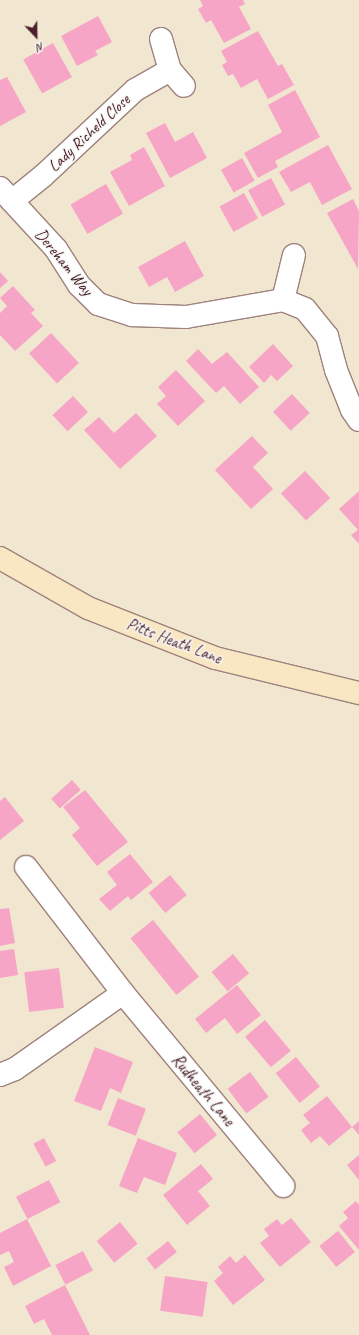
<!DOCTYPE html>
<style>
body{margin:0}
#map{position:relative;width:359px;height:1335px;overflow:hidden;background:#f1e6cf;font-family:Caveat,sans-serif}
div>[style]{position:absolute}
.building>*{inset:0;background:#f7a5c6;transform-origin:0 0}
.roads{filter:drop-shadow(1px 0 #9e827d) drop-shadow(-1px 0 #9e827d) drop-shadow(0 1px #9e827d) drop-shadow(0 -1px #9e827d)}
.street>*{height:22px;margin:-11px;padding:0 11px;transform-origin:11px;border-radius:11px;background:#fff}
.secondary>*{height:22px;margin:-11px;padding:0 11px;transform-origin:11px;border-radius:11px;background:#f9e7c3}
span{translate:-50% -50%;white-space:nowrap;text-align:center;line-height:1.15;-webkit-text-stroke:3px #f6f6f2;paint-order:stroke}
.street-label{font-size:17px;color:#4a1f2b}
.north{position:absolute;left:16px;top:16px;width:40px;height:40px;-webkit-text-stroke:3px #f6f6f2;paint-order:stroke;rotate:158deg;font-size:11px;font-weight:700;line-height:16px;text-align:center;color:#4a1f2b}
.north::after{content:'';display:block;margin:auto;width:14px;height:18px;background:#4a1f2b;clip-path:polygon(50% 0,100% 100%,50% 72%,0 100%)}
</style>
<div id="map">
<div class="building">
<div style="clip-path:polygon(200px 0,243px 0,245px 4px,239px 7px,251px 29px,224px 43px,211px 20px,206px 23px,198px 9px,203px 6px)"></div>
<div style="clip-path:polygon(98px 16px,112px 42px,95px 51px,98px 55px,77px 66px,61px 36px)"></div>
<div style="clip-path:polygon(258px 31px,278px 66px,282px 64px,294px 85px,268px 99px,257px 79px,241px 88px,233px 74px,228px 76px,222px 65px,227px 62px,221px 51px)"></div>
<div style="left:53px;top:43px;width:39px;height:34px;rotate:61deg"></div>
<div style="clip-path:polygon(7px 77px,26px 112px,0 126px,0 80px)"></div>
<div style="clip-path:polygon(295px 90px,320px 137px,275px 161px,278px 167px,258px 178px,244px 153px,282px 132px,268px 105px)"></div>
<div style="clip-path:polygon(165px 123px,175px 142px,193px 132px,207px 158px,170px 178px,146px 133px)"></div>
<div style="clip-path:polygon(328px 145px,352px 189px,322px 205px,310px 182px,291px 192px,279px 172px)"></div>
<div style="clip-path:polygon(144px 147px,165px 186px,129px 206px,110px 172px,132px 160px,130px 155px)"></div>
<div style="left:242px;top:158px;width:26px;height:24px;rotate:61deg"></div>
<div style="left:271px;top:178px;width:30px;height:26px;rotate:62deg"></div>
<div style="left:106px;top:184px;width:34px;height:41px;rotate:60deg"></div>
<div style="left:244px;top:193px;width:29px;height:28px;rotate:61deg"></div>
<div style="clip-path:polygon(353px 199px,359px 211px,358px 269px,327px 213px)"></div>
<div style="clip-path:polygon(185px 241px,204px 276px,175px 292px,167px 277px,149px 287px,138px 267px)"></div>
<div style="clip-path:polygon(0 272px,8px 281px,0 288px)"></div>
<div style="clip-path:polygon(13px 286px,35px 310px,31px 313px,43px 326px,15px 351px,0 335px,0 313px,7px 306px,0 298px)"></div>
<div style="left:51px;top:333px;width:41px;height:30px;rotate:47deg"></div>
<div style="clip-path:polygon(273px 344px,293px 366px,277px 381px,271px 375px,264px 383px,249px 367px)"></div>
<div style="clip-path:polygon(198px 349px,212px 364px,227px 352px,259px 387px,240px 404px,224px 386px,216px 393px,186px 361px)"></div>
<div style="clip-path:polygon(176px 370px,205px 401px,178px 426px,157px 404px,166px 396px,158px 387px)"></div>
<div style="left:292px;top:394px;width:26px;height:26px;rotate:47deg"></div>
<div style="left:73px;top:396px;width:22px;height:28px;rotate:47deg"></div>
<div style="clip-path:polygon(136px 413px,157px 436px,120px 469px,84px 430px,99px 417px,114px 433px)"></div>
<div style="clip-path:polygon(252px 436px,268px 453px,253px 467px,273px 489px,251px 509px,215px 470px)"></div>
<div style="left:305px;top:471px;width:37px;height:33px;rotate:47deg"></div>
<div style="clip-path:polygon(359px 491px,359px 544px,351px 535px,358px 530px,339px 509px)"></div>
<div style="left:72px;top:780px;width:13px;height:28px;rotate:48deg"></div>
<div style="clip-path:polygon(85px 790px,128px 842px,97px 866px,72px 835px,80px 828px,63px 807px)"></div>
<div style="clip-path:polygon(5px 797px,24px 821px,0 840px,0 801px)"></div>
<div style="clip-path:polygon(130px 854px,153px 882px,131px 900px,128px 896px,110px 911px,99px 899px,117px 885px,107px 872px)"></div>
<div style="left:170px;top:875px;width:26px;height:28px;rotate:50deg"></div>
<div style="clip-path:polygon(9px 908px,15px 943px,0 946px,0 909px)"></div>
<div style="left:153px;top:920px;width:73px;height:29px;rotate:51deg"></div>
<div style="clip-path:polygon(14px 949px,18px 975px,0 978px,0 951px)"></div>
<div style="left:233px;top:954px;width:25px;height:28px;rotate:50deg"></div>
<div style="left:59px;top:968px;width:40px;height:35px;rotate:83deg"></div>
<div style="clip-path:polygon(237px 985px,261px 1015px,237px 1034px,225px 1018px,206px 1033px,195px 1019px)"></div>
<div style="left:265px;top:1020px;width:40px;height:26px;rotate:50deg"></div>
<div style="clip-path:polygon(95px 1047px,133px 1062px,121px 1093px,110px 1088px,101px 1111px,74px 1101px)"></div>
<div style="left:296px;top:1057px;width:38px;height:26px;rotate:51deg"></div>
<div style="left:250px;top:1072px;width:31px;height:28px;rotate:53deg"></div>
<div style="clip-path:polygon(327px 1096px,352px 1127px,329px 1146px,320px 1136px,311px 1143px,301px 1130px,310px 1123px,303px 1115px)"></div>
<div style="left:118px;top:1098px;width:30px;height:29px;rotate:21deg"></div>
<div style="left:200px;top:1114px;width:27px;height:29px;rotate:51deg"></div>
<div style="clip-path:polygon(359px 1121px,359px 1135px,352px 1127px)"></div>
<div style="left:44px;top:1138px;width:26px;height:12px;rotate:62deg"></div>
<div style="clip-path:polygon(138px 1138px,177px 1153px,165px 1185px,144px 1177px,137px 1193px,119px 1186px)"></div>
<div style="clip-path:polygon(359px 1155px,359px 1180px,347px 1165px)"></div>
<div style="clip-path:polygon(201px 1164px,213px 1179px,198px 1191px,210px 1206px,187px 1225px,163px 1195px)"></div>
<div style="left:49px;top:1180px;width:25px;height:37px;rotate:63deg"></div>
<div style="clip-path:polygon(356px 1201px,359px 1205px,359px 1250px,339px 1226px,348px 1218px,343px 1212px)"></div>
<div style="clip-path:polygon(291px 1218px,311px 1242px,280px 1267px,260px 1243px,269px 1236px,264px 1229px,277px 1219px,282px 1225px)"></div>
<div style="clip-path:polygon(27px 1219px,51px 1266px,13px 1286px,4px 1267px,14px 1262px,9px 1251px,0 1255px,0 1233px)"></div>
<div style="left:120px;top:1222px;width:28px;height:30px;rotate:51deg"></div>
<div style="left:338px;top:1231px;width:27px;height:24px;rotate:51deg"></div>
<div style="left:168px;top:1241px;width:14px;height:28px;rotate:51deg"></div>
<div style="left:83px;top:1251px;width:22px;height:31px;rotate:63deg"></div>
<div style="clip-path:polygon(245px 1255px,265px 1280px,233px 1305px,214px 1281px,223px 1273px,218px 1267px,230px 1256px,236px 1263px)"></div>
<div style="left:165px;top:1276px;width:43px;height:35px;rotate:8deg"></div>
<div style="clip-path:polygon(65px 1285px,90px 1335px,52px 1335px,44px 1319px,34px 1324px,25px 1306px)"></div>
</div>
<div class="roads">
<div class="street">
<div style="left:161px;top:39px;width:32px;rotate:74deg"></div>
<div style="left:170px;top:70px;width:21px;rotate:49deg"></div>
<div style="left:0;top:188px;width:83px;rotate:47.4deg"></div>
<div style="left:56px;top:249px;width:43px;rotate:57.4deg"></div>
<div style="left:79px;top:285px;width:27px;rotate:45deg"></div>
<div style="left:98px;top:304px;width:36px;rotate:18deg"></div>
<div style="left:132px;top:315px;width:54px;rotate:2.1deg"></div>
<div style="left:186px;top:317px;width:98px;rotate:-9.9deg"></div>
<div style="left:283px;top:300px;width:24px;rotate:22deg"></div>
<div style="left:305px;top:309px;width:35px;rotate:51deg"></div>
<div style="left:327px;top:336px;width:35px;rotate:75deg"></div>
<div style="left:336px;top:370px;width:43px;rotate:68.2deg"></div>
<div style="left:352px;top:410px;width:12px;rotate:55deg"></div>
<div style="left:12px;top:201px;width:40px;rotate:-39deg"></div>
<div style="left:43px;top:176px;width:126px;rotate:-43.1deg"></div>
<div style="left:135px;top:90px;width:40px;rotate:-29.7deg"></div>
<div style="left:283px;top:300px;width:46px;rotate:-76.3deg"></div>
<div style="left:26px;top:867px;width:159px;rotate:52.4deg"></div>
<div style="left:123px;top:993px;width:251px;rotate:50.3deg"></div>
<div style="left:0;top:1075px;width:16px;rotate:-22deg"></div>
<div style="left:15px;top:1069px;width:132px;rotate:-35.1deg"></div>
</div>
<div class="secondary">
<div style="left:0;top:558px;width:101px;rotate:29.6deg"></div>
<div style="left:88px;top:608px;width:136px;rotate:21.5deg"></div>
<div style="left:215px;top:658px;width:148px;rotate:13.7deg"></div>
</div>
</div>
<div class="street-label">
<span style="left:89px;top:133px;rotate:-43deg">Lady Richeld Close</span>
<span style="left:64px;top:262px;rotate:51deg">Dereham Way</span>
<span style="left:174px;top:641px;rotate:21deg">Pitts Heath Lane</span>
<span style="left:203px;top:1090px;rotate:50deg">Rudheath Lane</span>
</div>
<div class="north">N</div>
</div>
